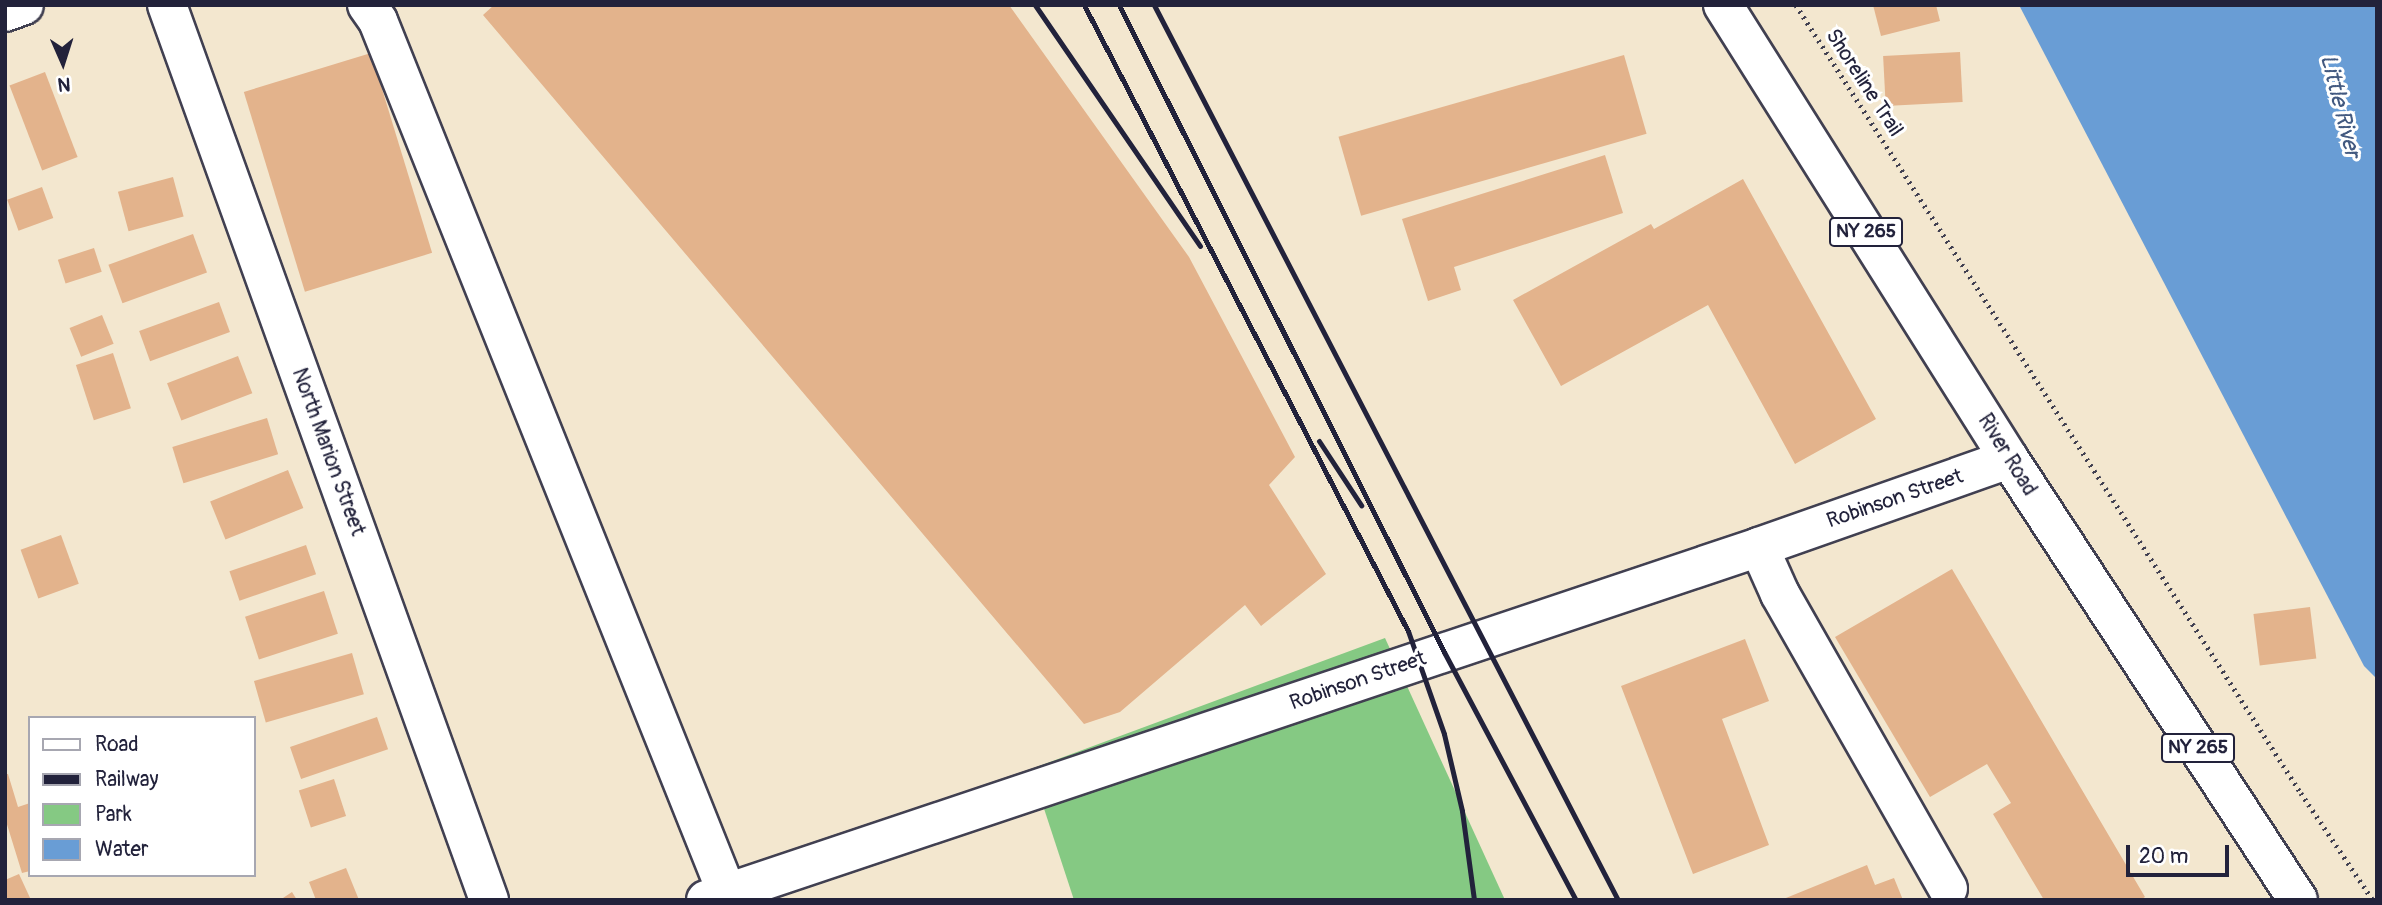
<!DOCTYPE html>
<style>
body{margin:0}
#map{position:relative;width:2382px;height:905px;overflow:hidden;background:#f3e7cf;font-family:Pangolin,sans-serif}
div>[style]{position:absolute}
.green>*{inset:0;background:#85c983}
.water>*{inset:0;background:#699dd5}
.building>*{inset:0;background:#e3b38c;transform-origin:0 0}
.path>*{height:4.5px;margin-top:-2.25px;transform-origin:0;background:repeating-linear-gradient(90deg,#414051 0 2px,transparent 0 7px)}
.roads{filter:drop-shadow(2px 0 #414051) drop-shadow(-2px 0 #414051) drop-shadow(0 2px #414051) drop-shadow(0 -2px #414051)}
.minor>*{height:38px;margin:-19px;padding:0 19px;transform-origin:19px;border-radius:19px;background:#fff}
.major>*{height:38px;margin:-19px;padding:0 19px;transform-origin:19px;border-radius:19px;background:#fff}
.rail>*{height:5px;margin:-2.5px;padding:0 2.5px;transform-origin:2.5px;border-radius:2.5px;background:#22223b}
span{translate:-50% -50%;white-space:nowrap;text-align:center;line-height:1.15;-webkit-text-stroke:6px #fff;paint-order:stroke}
.shield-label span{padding:2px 5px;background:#fff;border:2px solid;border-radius:5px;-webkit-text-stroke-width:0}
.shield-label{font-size:19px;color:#22223b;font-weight:700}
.street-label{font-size:21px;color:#22223b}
.water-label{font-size:23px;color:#425980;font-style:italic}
.frame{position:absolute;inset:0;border:7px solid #22223b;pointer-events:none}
.legend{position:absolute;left:28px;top:716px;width:228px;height:161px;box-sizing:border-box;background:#fff;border:2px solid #a7a7b1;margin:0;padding:9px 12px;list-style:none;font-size:21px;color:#22223b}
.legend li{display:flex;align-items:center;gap:14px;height:35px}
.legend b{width:35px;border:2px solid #a7a7b1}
.north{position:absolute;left:28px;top:28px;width:70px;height:70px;-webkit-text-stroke:5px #fff;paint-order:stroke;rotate:177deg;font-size:19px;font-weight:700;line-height:28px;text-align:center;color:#22223b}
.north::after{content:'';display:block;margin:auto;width:24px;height:32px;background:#22223b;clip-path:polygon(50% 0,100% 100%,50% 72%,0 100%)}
.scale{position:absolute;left:2126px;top:845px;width:103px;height:32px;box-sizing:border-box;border:4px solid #22223b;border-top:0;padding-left:9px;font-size:21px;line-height:24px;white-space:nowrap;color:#22223b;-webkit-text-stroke:5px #fff;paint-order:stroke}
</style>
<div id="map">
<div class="green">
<div style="clip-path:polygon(1385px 638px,1505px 900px,1074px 900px,1031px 769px)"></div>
</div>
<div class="water">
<div style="clip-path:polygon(2019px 5px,2377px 5px,2377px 679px,2364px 666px)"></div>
</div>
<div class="building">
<div style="clip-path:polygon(494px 5px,1009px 5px,1189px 257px,1295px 457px,1269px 485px,1326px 574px,1261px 626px,1245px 605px,1120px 712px,1084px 724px,483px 15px)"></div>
<div style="clip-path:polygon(1873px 5px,1936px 5px,1940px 21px,1881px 36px)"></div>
<div style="left:1960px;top:52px;width:50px;height:77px;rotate:87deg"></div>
<div style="left:371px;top:53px;width:209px;height:133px;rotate:73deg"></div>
<div style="left:1624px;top:55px;width:82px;height:297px;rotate:74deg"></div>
<div style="left:45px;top:72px;width:91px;height:38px;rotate:69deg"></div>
<div style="clip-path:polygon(1605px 155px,1623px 213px,1454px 267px,1461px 290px,1428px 301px,1402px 219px)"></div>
<div style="left:173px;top:177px;width:41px;height:57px;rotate:75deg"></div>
<div style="clip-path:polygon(1743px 179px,1876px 419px,1795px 464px,1708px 305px,1561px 386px,1513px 300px,1651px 224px,1654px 229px)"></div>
<div style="left:42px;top:187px;width:33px;height:37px;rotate:70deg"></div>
<div style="left:193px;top:234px;width:41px;height:90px;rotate:70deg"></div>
<div style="left:94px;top:248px;width:25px;height:38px;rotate:72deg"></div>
<div style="left:219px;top:302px;width:32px;height:85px;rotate:70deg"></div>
<div style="left:102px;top:315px;width:31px;height:35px;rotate:68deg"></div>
<div style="left:113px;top:353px;width:58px;height:39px;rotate:72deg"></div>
<div style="left:238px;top:356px;width:40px;height:76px;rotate:69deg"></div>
<div style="left:267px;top:418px;width:38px;height:99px;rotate:73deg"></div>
<div style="left:288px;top:470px;width:41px;height:84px;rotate:68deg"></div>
<div style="left:61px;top:535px;width:52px;height:43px;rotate:70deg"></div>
<div style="left:306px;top:545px;width:31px;height:81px;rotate:71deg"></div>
<div style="clip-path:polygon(1952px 569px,2145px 897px,2140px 900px,2044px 900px,1993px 814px,2011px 803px,1987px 764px,1930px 797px,1835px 637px)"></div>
<div style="left:324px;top:591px;width:45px;height:83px;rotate:72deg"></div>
<div style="left:2310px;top:607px;width:52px;height:57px;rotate:83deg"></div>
<div style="clip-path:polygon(1745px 639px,1769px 701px,1722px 719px,1769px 845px,1693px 874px,1621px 686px)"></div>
<div style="left:352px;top:653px;width:43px;height:102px;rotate:74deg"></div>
<div style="left:377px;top:717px;width:34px;height:92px;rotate:71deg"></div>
<div style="clip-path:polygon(5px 774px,8px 774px,18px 807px,30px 803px,30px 871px,22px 873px,5px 818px)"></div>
<div style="left:334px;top:779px;width:39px;height:37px;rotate:72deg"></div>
<div style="clip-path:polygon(1867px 865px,1875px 885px,1894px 878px,1903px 900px,1781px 900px)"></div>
<div style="clip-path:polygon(346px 868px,359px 900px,316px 900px,309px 882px)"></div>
<div style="clip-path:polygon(19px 874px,31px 900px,5px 900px,5px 880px)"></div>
<div style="clip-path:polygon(292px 892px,297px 900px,280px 900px)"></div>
</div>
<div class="path">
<div style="left:1796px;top:5px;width:936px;rotate:57.35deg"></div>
<div style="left:2301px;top:793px;width:129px;rotate:56.1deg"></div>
</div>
<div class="roads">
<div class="minor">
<div style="left:167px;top:5px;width:951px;rotate:70.21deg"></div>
<div style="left:367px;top:5px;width:19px;rotate:55deg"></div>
<div style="left:378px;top:21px;width:939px;rotate:68.19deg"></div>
<div style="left:5px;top:12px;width:20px;rotate:-20deg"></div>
<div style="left:1759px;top:547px;width:51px;rotate:65.9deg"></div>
<div style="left:1780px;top:594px;width:339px;rotate:60.3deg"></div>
<div style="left:706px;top:900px;width:1111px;rotate:-18.53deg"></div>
<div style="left:1759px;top:547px;width:265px;rotate:-19.4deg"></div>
</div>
<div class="major">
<div style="left:1723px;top:5px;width:537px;rotate:57.79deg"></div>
<div style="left:2009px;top:459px;width:527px;rotate:56.76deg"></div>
</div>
</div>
<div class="rail">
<div style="left:1035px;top:5px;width:292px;rotate:55.6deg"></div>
<div style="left:1084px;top:5px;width:705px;rotate:62.64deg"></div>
<div style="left:1408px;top:631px;width:109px;rotate:70.7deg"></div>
<div style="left:1444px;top:734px;width:79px;rotate:76.8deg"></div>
<div style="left:1462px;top:811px;width:90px;rotate:82.3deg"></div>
<div style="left:1119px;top:5px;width:724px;rotate:63.33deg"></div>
<div style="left:1444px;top:652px;width:281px;rotate:62deg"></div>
<div style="left:1154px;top:5px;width:1008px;rotate:62.6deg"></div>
<div style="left:1319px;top:441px;width:77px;rotate:56.7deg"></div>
</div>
<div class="shield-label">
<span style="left:1866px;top:232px">NY 265</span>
<span style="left:2198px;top:748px">NY 265</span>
</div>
<div class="street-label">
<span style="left:1864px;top:83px;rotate:57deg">Shoreline Trail</span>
<span style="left:328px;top:452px;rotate:70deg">North Marion Street</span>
<span style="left:2007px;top:455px;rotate:58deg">River Road</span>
<span style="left:1895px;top:499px;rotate:-19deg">Robinson Street</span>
<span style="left:1358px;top:681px;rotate:-19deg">Robinson Street</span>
</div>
<div class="water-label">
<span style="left:2340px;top:106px;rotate:76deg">Little River</span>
</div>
<div class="frame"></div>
<ul class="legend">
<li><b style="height:9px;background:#fff"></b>Road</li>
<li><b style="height:9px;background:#22223b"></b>Railway</li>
<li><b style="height:19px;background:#85c983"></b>Park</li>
<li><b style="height:19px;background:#699dd5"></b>Water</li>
</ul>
<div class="north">N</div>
<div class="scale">20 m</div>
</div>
